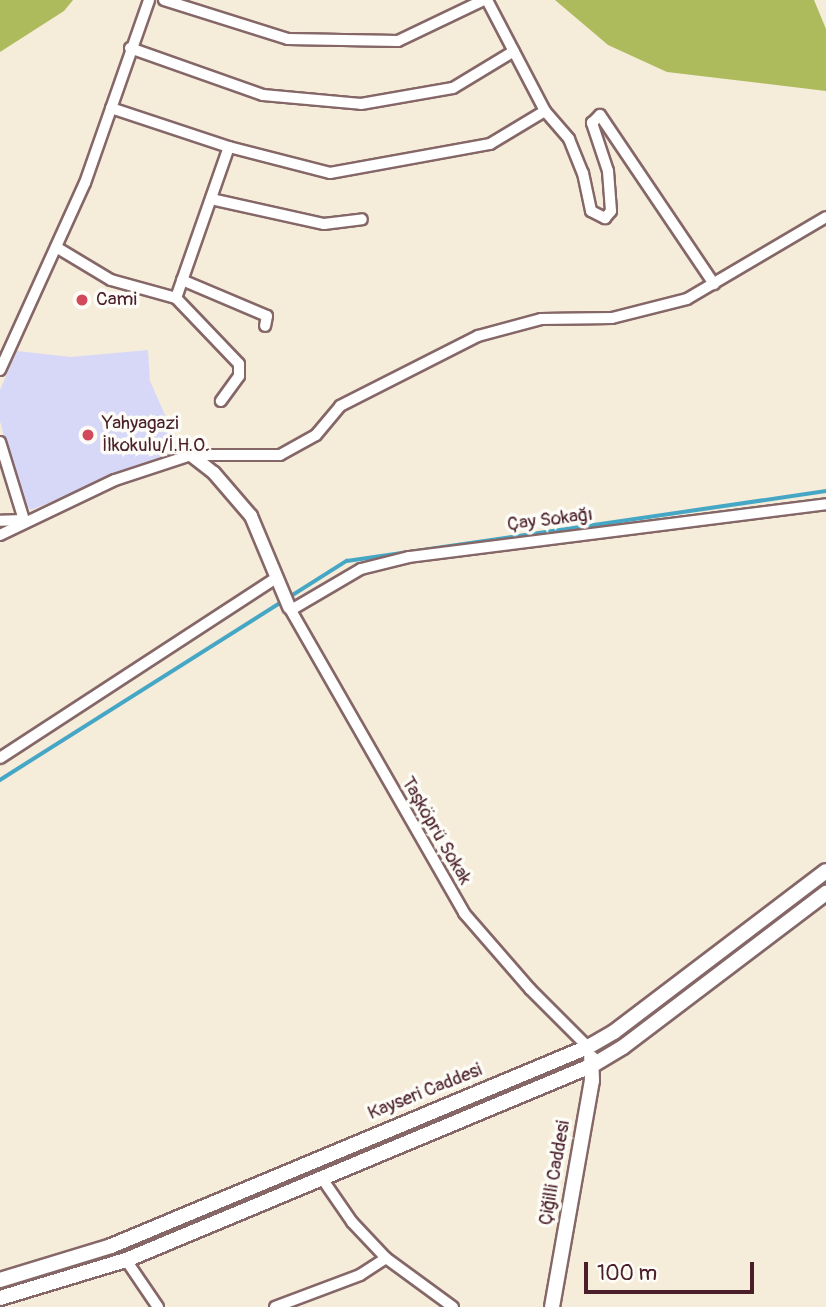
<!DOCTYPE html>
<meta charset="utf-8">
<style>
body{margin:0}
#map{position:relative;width:826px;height:1307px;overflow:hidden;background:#f5ecd9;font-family:Pangolin,sans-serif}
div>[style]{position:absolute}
.built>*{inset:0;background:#d7d7f8}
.green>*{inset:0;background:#aebb5d}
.stream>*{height:3.5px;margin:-1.75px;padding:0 1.75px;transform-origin:1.75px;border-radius:1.75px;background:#45a7c5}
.roads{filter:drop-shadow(2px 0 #866768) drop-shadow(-2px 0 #866768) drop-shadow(0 2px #866768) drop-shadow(0 -2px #866768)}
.minor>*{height:10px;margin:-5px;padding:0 5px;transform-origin:5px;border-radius:5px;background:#fff}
.tertiary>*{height:12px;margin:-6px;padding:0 6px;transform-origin:6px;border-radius:6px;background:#fff}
.secondary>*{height:14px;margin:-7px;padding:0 7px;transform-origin:7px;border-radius:7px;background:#fff}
.dots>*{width:19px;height:19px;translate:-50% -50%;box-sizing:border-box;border:4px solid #fdfcf7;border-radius:50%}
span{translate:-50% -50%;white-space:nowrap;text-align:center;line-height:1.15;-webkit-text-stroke:7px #fdfcf7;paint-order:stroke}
.poi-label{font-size:19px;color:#4a1f2b}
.left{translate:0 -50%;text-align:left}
.street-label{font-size:19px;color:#4a1f2b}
.scale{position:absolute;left:584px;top:1262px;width:170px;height:32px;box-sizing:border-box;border:4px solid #4a1f2b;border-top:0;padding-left:9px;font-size:21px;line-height:24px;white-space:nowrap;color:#4a1f2b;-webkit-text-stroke:5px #fdfcf7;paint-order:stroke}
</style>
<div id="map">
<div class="built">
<div style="clip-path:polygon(148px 350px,150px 381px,180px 449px,31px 510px,20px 500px,0 421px,0 390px,17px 351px,71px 357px)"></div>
</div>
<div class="green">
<div style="clip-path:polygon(0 0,73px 0,64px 11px,0 52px)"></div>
<div style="clip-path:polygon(555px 0,814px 0,826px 29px,826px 91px,667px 72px,608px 45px)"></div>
</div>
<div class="stream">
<div style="left:0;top:780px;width:410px;rotate:-32.3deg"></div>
<div style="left:347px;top:561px;width:484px;rotate:-8.3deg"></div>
</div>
<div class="roads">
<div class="minor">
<div style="left:164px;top:0;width:130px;rotate:17.5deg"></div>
<div style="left:288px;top:39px;width:110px;rotate:1deg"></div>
<div style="left:398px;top:41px;width:95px;rotate:-25.5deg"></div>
<div style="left:487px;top:0;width:125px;rotate:62.4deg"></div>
<div style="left:545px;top:111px;width:37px;rotate:49deg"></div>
<div style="left:569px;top:139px;width:37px;rotate:68deg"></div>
<div style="left:583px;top:173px;width:39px;rotate:78deg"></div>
<div style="left:591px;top:211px;width:16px;rotate:27deg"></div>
<div style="left:605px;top:218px;width:9px;rotate:-49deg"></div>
<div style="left:611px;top:211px;width:40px;rotate:-94.3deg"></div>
<div style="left:608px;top:171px;width:51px;rotate:-108.4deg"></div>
<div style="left:592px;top:123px;width:11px;rotate:-45deg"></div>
<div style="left:600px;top:115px;width:204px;rotate:56deg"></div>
<div style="left:130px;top:48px;width:141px;rotate:19.5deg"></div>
<div style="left:263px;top:95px;width:98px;rotate:5.2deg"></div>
<div style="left:361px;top:104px;width:93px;rotate:-9.9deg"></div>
<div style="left:453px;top:88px;width:71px;rotate:-31.2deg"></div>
<div style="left:111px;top:108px;width:124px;rotate:18.3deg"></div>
<div style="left:229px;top:147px;width:104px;rotate:14.4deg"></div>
<div style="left:330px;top:173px;width:163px;rotate:-10.3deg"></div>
<div style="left:490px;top:144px;width:64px;rotate:-31deg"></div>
<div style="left:211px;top:199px;width:116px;rotate:12.5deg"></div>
<div style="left:324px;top:224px;width:38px;rotate:-7deg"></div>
<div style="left:56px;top:247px;width:64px;rotate:31deg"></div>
<div style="left:111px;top:280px;width:67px;rotate:15.5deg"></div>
<div style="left:176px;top:298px;width:160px;rotate:-70.7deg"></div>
<div style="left:182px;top:280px;width:92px;rotate:23deg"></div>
<div style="left:267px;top:316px;width:10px;rotate:101deg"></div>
<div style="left:176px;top:298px;width:91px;rotate:46.3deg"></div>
<div style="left:239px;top:364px;width:12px;rotate:90deg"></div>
<div style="left:239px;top:376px;width:31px;rotate:126deg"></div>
<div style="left:0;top:370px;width:205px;rotate:-65.6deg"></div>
<div style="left:85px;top:183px;width:194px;rotate:-70.7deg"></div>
<div style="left:0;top:442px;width:82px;rotate:72.9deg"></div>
<div style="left:24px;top:520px;width:24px;rotate:178deg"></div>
<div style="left:0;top:535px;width:127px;rotate:-25.6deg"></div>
<div style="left:115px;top:480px;width:80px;rotate:-18.2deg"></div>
<div style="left:191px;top:455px;width:89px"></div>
<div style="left:280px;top:455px;width:41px;rotate:-29.1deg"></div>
<div style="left:316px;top:435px;width:38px;rotate:-50deg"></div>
<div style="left:340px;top:406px;width:155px;rotate:-26.9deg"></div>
<div style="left:478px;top:336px;width:65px;rotate:-15.1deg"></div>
<div style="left:541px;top:319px;width:71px;rotate:-0.8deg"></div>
<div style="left:612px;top:318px;width:77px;rotate:-14.2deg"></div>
<div style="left:687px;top:299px;width:161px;rotate:-30.5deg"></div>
<div style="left:289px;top:607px;width:353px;rotate:60.2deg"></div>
<div style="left:464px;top:913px;width:101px;rotate:49deg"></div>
<div style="left:530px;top:989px;width:82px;rotate:45deg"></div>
<div style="left:291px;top:610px;width:81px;rotate:-30.4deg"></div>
<div style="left:361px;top:569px;width:49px;rotate:-14deg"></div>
<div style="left:409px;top:557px;width:420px;rotate:-7.2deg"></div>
<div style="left:0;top:758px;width:330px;rotate:-33.1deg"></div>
<div style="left:321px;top:1177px;width:55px;rotate:55.4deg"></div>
<div style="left:352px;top:1222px;width:50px;rotate:46.6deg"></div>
<div style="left:386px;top:1258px;width:83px;rotate:36.2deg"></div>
<div style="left:126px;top:1260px;width:57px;rotate:55.8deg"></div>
<div style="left:275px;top:1307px;width:91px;rotate:-20.6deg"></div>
<div style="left:360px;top:1275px;width:31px;rotate:-33deg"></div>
</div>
<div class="tertiary">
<div style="left:191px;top:455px;width:29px;rotate:38deg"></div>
<div style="left:214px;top:473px;width:57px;rotate:49.3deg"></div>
<div style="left:251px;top:516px;width:99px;rotate:67.3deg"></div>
</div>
<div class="secondary">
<div style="left:0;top:1280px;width:116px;rotate:-17deg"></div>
<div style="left:111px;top:1246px;width:517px;rotate:-22.65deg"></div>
<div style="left:588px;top:1047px;width:30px;rotate:-30deg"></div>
<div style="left:614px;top:1032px;width:266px;rotate:-37.2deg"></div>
<div style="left:0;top:1298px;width:132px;rotate:-16.8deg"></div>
<div style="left:126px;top:1260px;width:506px;rotate:-22.66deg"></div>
<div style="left:593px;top:1065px;width:35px;rotate:-31deg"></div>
<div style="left:623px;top:1047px;width:255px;rotate:-37.2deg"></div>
<div style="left:552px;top:1307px;width:230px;rotate:-80deg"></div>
<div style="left:592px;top:1081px;width:23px;rotate:-92deg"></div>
</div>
</div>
<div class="dots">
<div style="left:82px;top:300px;background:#d1495b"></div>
<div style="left:88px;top:435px;background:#d1495b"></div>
</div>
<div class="poi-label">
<span class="left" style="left:96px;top:300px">Cami</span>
<span class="left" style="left:102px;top:435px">Yahyagazi<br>İlkokulu/İ.H.O.</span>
</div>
<div class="street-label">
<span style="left:550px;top:520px;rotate:-7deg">Çay Sokağı</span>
<span style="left:436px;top:831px;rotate:60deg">Taşköprü Sokak</span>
<span style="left:425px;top:1092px;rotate:-22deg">Kayseri Caddesi</span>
<span style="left:555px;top:1173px;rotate:-80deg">Çiğilli Caddesi</span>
</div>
<div class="scale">100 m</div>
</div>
